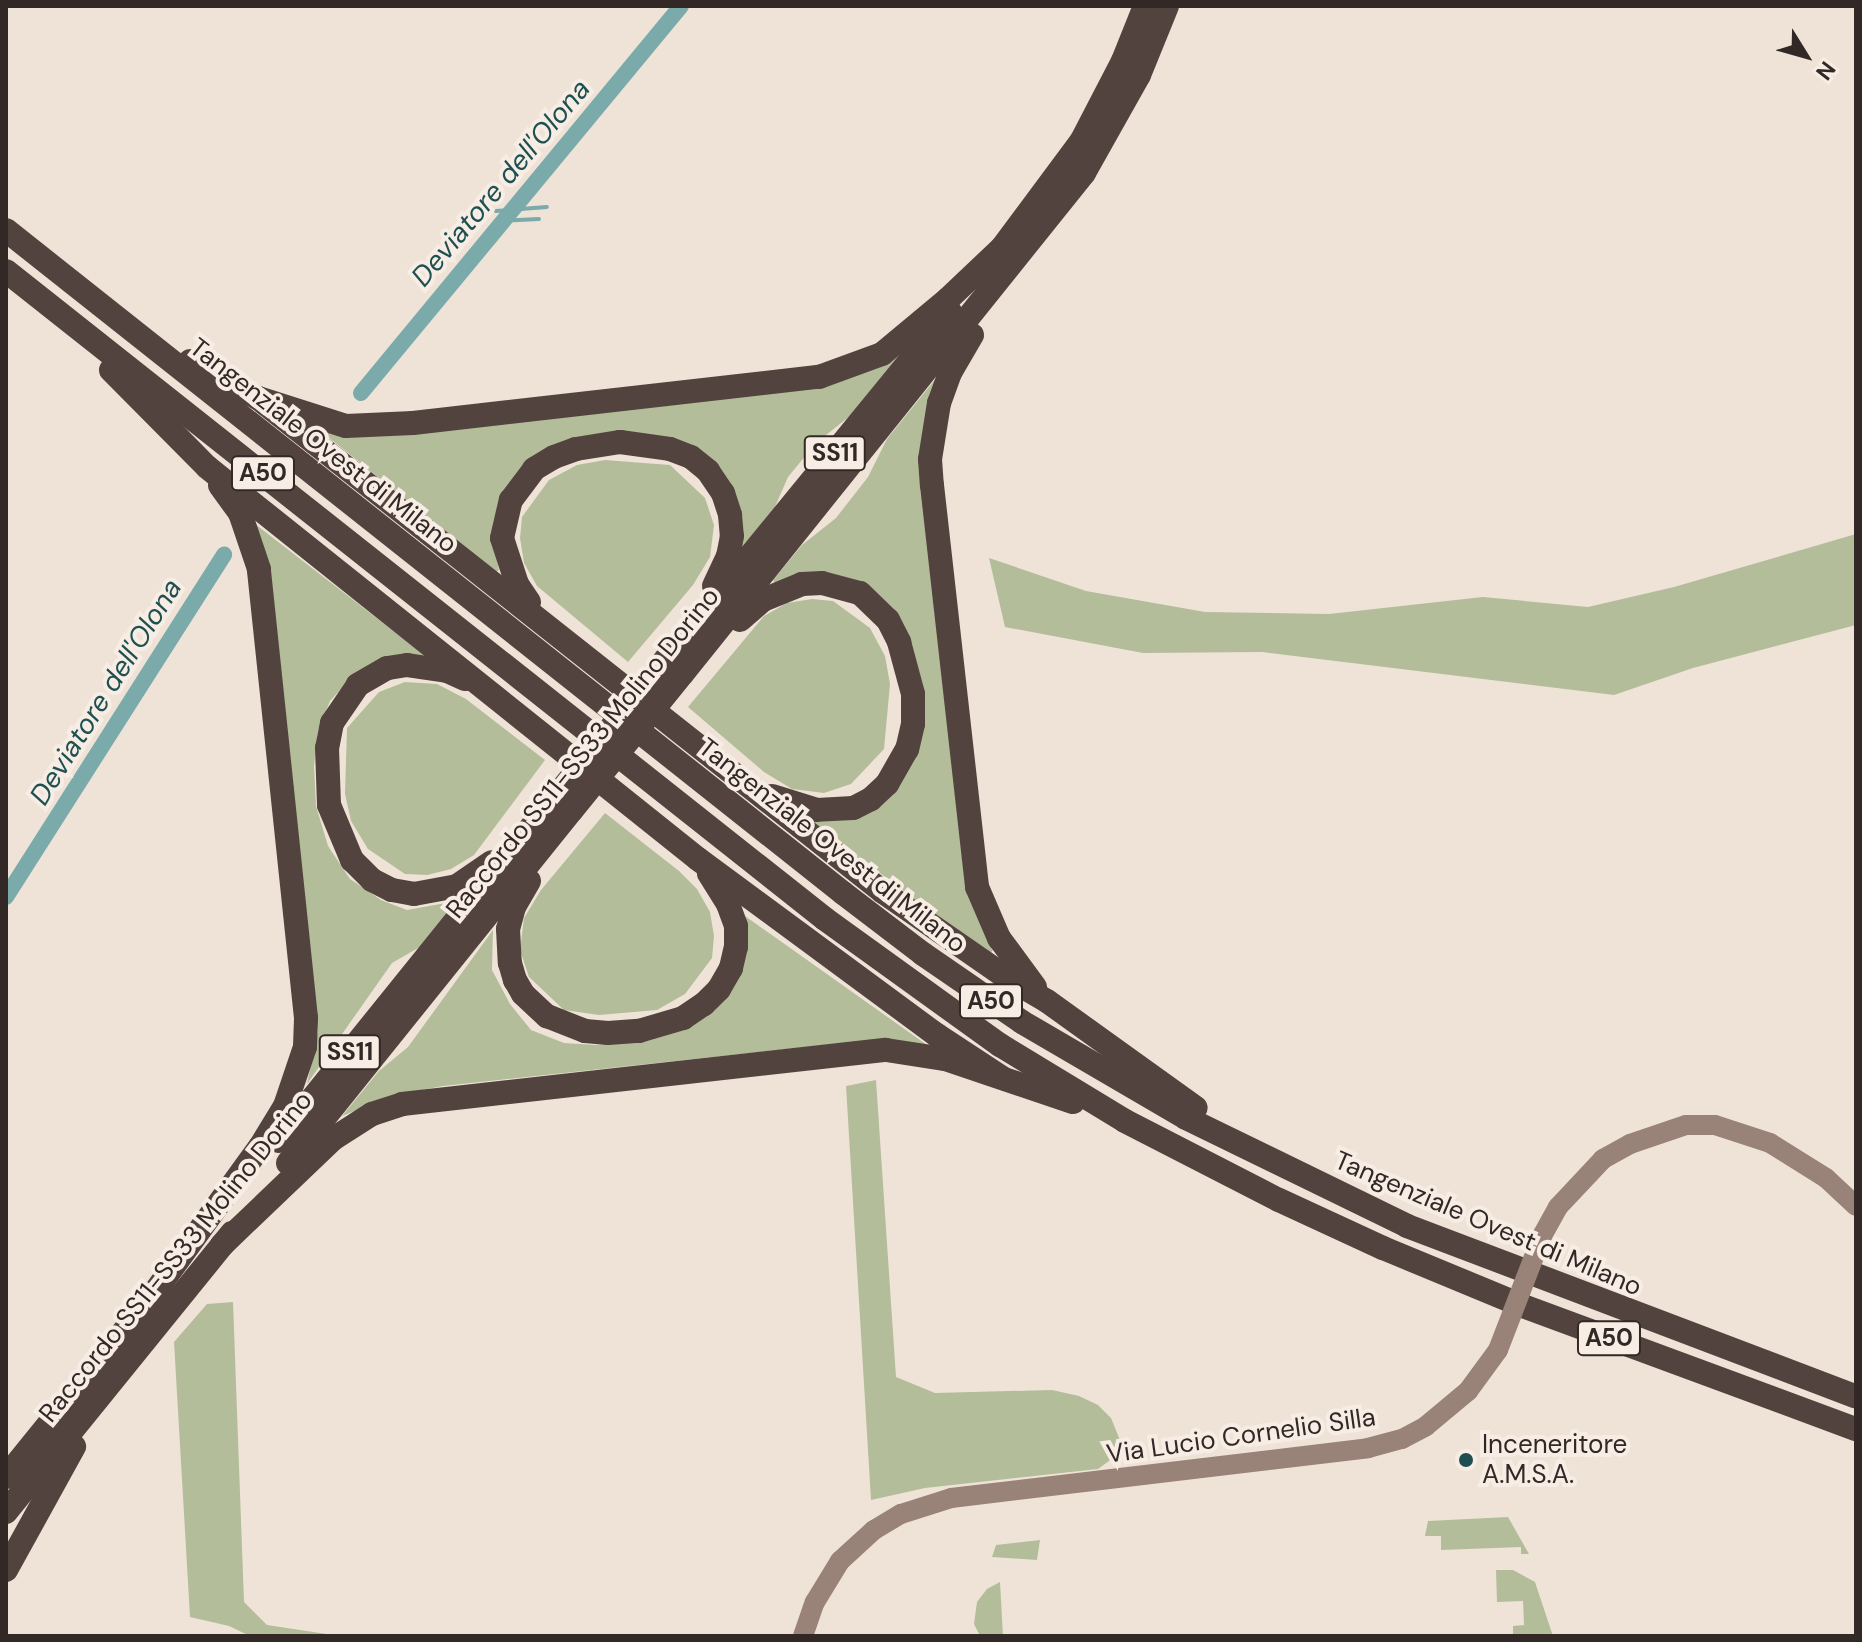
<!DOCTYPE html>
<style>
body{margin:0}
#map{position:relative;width:1862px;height:1642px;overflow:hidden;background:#efe3d8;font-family:"DM Sans",sans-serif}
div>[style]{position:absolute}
.green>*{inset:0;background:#b3bd9a}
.stream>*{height:4px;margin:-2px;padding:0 2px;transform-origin:2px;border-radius:2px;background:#7aaaa9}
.canal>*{height:16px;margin:-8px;padding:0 8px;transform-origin:8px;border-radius:8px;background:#7aaaa9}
.secondary>*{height:20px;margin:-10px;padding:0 10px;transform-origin:10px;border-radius:10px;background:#998277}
.highway>*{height:24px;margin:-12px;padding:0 12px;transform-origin:12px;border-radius:12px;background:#53433e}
.secondary-bridge>*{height:20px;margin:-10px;padding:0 10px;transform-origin:10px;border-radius:10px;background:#998277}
.highway-bridge>*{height:24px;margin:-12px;padding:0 12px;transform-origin:12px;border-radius:12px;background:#53433e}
.dots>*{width:22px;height:22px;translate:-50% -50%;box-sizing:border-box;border:4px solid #f7ede4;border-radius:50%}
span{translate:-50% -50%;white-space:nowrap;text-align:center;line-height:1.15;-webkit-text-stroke:8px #f7ede4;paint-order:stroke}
.shield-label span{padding:2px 6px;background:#f7ede4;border:2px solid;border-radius:6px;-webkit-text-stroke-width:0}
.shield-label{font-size:24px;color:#322926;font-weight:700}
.street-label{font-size:26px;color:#322926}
.poi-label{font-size:26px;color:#322926}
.left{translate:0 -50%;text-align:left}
.water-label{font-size:28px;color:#1f5051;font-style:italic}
.frame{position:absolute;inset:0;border:8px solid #322926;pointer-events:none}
.north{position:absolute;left:1766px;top:16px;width:80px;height:80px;-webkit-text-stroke:6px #f7ede4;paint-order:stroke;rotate:127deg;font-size:22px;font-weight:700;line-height:32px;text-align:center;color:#322926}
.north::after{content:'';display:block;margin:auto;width:28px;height:36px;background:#322926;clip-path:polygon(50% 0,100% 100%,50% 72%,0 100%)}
</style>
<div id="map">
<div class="green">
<div style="clip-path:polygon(895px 355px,899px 359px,855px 412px,816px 443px,788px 477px,771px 516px,740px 553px,722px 478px,600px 437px,500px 500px,492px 532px,499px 570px,496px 572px,322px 432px)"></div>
<div style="clip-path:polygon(937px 377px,930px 408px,994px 948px,989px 956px,809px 819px,832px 820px,915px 753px,888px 606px,775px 584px,773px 580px,802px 545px,836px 518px,868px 477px,887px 439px)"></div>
<div style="clip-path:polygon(605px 460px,670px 465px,705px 498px,714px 525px,710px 557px,693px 585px,628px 662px,537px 586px,524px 563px,520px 538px,522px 517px,549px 480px,577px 465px)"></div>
<div style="clip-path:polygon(255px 524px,427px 657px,353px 676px,330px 701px,318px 731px,314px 766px,316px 806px,328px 846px,350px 879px,381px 900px,407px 910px,457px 901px,446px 932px,392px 963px,307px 1084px,318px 1031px,270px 565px)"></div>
<div style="clip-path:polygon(1856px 534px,1856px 625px,1693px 668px,1614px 695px,1262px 652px,1143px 653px,1005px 627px,989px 558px,1086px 591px,1205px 612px,1329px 614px,1483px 597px,1588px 607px,1674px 587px)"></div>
<div style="clip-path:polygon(812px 599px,833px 601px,870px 628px,885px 656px,890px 684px,884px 749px,851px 784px,824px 793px,792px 789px,764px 772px,688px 707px,764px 616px,787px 603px)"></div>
<div style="clip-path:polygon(405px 682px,437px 684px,466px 699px,545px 760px,474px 855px,451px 869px,427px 875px,405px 874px,368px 849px,351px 821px,345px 794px,347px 728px,379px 692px)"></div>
<div style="clip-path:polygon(605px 813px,679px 871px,697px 889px,710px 912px,714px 936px,712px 958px,685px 994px,657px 1010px,599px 1015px,564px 1010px,529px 977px,520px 950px,524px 918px,541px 890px)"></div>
<div style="clip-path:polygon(745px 916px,927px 1045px,862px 1041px,443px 1086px,395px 1095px,342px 1116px,379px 1071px,408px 1047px,493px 930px,492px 970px,510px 1004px,531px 1030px,564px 1043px,596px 1045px,648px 1041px,684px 1030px)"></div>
<div style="clip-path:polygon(876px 1080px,896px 1377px,935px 1393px,1052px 1390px,1079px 1396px,1098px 1405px,1111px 1418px,1124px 1450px,1098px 1469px,925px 1488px,871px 1500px,846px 1086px)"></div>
<div style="clip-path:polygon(233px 1302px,244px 1602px,267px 1625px,340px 1636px,250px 1636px,229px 1626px,190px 1617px,174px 1342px,207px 1304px)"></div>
<div style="clip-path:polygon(1508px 1517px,1529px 1554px,1521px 1554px,1521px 1547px,1441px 1550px,1441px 1536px,1425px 1536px,1428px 1521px)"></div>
<div style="clip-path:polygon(1040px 1540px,1037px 1560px,992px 1557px,996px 1545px)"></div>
<div style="clip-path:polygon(1496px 1570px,1513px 1570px,1535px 1582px,1553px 1636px,1513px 1636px,1513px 1626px,1524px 1625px,1523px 1601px,1497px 1602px)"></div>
<div style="clip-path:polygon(1000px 1582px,1003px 1636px,980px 1636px,974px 1624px,977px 1602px,987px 1589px)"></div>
</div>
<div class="stream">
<div style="left:496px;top:211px;width:51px;rotate:-4.5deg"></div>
<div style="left:499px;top:221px;width:40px;rotate:-2.9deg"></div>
</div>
<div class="canal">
<div style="left:361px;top:393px;width:502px;rotate:-50.41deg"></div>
<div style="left:6px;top:897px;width:406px;rotate:-57.5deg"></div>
</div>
<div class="secondary">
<div style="left:1542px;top:1236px;width:33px;rotate:-61deg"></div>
<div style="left:1558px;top:1207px;width:66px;rotate:-46.8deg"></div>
<div style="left:1603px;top:1159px;width:31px;rotate:-29deg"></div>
<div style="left:1630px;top:1144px;width:59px;rotate:-18.7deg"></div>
<div style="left:1686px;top:1125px;width:29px"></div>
<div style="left:1715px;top:1125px;width:58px;rotate:18.1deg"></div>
<div style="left:1770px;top:1143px;width:66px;rotate:32deg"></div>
<div style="left:1826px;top:1178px;width:41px;rotate:43deg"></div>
<div style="left:803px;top:1636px;width:36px;rotate:-71deg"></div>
<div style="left:815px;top:1602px;width:48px;rotate:-58.6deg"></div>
<div style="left:840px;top:1561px;width:46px;rotate:-42.4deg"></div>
<div style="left:874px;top:1530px;width:31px;rotate:-31deg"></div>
<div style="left:901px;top:1514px;width:52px;rotate:-17.7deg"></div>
<div style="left:951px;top:1498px;width:420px;rotate:-6.8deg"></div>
<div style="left:1368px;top:1448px;width:35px;rotate:-15deg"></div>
<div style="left:1402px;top:1439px;width:27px;rotate:-28deg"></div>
<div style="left:1426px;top:1426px;width:55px;rotate:-39.8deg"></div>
<div style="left:1468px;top:1391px;width:51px;rotate:-53.8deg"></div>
</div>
<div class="highway">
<div style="left:6px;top:230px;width:1068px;rotate:38.38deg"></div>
<div style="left:843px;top:893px;width:101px;rotate:37.3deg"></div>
<div style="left:923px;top:954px;width:120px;rotate:34.5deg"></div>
<div style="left:1022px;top:1022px;width:190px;rotate:30.3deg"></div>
<div style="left:1186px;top:1118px;width:246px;rotate:26deg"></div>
<div style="left:1407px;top:1226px;width:480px;rotate:20.8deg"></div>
<div style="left:996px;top:256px;width:144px;rotate:-53.4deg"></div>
<div style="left:1082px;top:140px;width:89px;rotate:-62.6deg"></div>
<div style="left:1123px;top:61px;width:59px;rotate:-68.2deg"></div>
<div style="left:6px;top:271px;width:1044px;rotate:38.35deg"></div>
<div style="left:825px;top:919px;width:216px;rotate:35.8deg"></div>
<div style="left:1000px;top:1045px;width:146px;rotate:31.3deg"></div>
<div style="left:1125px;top:1121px;width:173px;rotate:27.2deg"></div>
<div style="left:1279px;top:1200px;width:115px;rotate:24.8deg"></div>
<div style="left:1383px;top:1248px;width:152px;rotate:22.5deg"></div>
<div style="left:1523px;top:1306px;width:355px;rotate:20.3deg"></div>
<div style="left:972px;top:335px;width:44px;rotate:120.1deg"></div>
<div style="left:950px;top:373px;width:32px;rotate:110deg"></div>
<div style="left:939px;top:403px;width:57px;rotate:99.1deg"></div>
<div style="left:930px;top:459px;width:26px;rotate:86deg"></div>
<div style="left:932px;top:485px;width:405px;rotate:83.6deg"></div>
<div style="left:977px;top:887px;width:56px;rotate:66.7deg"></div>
<div style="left:999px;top:938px;width:61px;rotate:53.7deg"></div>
<div style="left:190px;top:361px;width:77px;rotate:28.6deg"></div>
<div style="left:258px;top:398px;width:92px;rotate:17.7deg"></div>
<div style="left:346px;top:426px;width:67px;rotate:-2.6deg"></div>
<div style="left:413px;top:423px;width:409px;rotate:-6.5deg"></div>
<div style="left:819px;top:377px;width:67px;rotate:-20.1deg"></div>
<div style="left:882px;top:354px;width:86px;rotate:-39.8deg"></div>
<div style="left:948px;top:299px;width:79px;rotate:-43.5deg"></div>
<div style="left:111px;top:370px;width:136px;rotate:45.3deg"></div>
<div style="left:207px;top:467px;width:628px;rotate:38.6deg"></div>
<div style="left:698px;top:859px;width:297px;rotate:36.4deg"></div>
<div style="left:937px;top:1035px;width:77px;rotate:33.3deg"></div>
<div style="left:258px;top:398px;width:797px;rotate:38.32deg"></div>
<div style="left:883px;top:892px;width:146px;rotate:34.7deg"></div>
<div style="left:1003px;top:975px;width:51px;rotate:30.6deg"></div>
<div style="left:1047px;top:1001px;width:183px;rotate:35.7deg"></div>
<div style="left:529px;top:602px;width:22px;rotate:-124deg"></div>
<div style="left:517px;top:584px;width:48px;rotate:-108.1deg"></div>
<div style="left:502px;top:538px;width:39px;rotate:-77deg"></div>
<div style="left:511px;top:500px;width:39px;rotate:-53deg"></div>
<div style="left:534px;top:469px;width:23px;rotate:-31deg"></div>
<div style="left:554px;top:457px;width:23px;rotate:-20deg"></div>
<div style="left:576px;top:449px;width:45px;rotate:-9deg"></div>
<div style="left:620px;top:442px;width:50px;rotate:8deg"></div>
<div style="left:670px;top:449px;width:22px;rotate:21deg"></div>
<div style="left:691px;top:457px;width:22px;rotate:39deg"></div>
<div style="left:708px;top:471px;width:27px;rotate:56deg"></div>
<div style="left:723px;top:493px;width:23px;rotate:72deg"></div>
<div style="left:730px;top:515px;width:21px;rotate:85deg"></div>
<div style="left:732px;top:536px;width:20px;rotate:101deg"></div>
<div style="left:728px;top:556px;width:33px;rotate:115deg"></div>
<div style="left:740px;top:620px;width:30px;rotate:-41deg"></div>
<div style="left:763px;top:600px;width:42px;rotate:-22.3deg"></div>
<div style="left:802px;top:584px;width:20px;rotate:-3deg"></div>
<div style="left:822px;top:583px;width:39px;rotate:15deg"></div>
<div style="left:860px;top:593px;width:39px;rotate:44deg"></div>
<div style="left:888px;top:620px;width:25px;rotate:63deg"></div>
<div style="left:899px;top:642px;width:54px;rotate:74.9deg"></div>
<div style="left:913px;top:694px;width:30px;rotate:90deg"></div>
<div style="left:913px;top:724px;width:26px;rotate:103deg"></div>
<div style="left:907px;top:749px;width:40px;rotate:119.7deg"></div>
<div style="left:887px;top:784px;width:22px;rotate:137deg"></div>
<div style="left:871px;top:799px;width:20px;rotate:153deg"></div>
<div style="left:853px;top:808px;width:36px;rotate:177deg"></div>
<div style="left:817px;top:810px;width:47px;rotate:-162.7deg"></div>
<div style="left:665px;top:660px;width:450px;rotate:-50.7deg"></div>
<div style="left:683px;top:673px;width:641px;rotate:-51.27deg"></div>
<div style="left:1084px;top:173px;width:112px;rotate:-60.7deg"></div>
<div style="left:1139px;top:75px;width:74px;rotate:-67.9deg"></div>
<div style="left:465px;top:679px;width:20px;rotate:-156deg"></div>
<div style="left:447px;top:671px;width:40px;rotate:-171.5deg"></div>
<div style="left:407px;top:665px;width:20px;rotate:171deg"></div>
<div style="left:387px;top:668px;width:34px;rotate:150deg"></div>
<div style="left:358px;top:685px;width:46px;rotate:124.4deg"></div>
<div style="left:332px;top:723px;width:25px;rotate:101deg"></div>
<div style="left:327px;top:748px;width:57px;rotate:88deg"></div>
<div style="left:329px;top:805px;width:60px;rotate:67.3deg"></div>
<div style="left:352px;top:860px;width:28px;rotate:45deg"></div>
<div style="left:372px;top:880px;width:22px;rotate:27deg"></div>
<div style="left:392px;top:890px;width:22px;rotate:10deg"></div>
<div style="left:414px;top:894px;width:44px;rotate:-10.5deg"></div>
<div style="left:457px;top:886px;width:42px;rotate:-34.4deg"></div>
<div style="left:529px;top:881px;width:30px;rotate:120deg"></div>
<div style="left:514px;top:907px;width:23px;rotate:105deg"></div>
<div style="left:508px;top:929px;width:34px;rotate:87deg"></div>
<div style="left:510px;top:963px;width:18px;rotate:74deg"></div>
<div style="left:515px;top:980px;width:16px;rotate:60deg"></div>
<div style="left:523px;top:994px;width:33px;rotate:43deg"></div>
<div style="left:547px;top:1016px;width:41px;rotate:21.5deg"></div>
<div style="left:585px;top:1031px;width:23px;rotate:5deg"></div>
<div style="left:608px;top:1033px;width:31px;rotate:-4deg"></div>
<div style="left:639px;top:1031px;width:46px;rotate:-16.5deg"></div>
<div style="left:683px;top:1018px;width:25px;rotate:-34deg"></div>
<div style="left:704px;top:1004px;width:21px;rotate:-45deg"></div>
<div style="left:719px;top:989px;width:24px;rotate:-60deg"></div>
<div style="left:731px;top:968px;width:22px;rotate:-77deg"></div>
<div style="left:736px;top:947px;width:21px;rotate:-90deg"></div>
<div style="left:736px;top:926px;width:23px;rotate:-110deg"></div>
<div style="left:728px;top:904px;width:36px;rotate:-122deg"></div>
<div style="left:278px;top:1141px;width:441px;rotate:-51.1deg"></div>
<div style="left:288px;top:1163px;width:453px;rotate:-51.2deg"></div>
<div style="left:222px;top:1245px;width:153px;rotate:-43.7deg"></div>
<div style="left:333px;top:1139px;width:46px;rotate:-32.7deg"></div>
<div style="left:372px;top:1114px;width:32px;rotate:-18deg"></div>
<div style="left:402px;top:1104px;width:487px;rotate:-6.4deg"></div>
<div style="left:886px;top:1050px;width:60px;rotate:8.7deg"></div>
<div style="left:945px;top:1059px;width:135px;rotate:18.6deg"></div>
<div style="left:144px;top:1307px;width:198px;rotate:-54.1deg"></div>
<div style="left:260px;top:1147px;width:48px;rotate:-58.6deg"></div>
<div style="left:285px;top:1106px;width:62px;rotate:-71.3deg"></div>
<div style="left:305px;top:1047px;width:29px;rotate:-88deg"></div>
<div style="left:306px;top:1018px;width:451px;rotate:-96deg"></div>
<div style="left:259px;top:569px;width:59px;rotate:-108.7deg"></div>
<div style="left:240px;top:513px;width:34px;rotate:-126deg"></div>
<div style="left:6px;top:1477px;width:235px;rotate:-51deg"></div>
<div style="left:6px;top:1512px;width:359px;rotate:-51deg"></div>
<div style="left:6px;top:1570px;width:141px;rotate:-61.1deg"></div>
</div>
<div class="secondary-bridge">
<div style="left:1498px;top:1350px;width:122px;rotate:-68.9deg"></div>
</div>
<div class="highway-bridge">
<div style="left:555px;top:798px;width:176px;rotate:-51.4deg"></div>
<div style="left:572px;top:810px;width:176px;rotate:-51deg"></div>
</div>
<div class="dots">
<div style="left:1466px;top:1460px;background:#1f5051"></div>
</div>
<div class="shield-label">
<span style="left:835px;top:453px">SS11</span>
<span style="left:263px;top:473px">A50</span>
<span style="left:991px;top:1001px">A50</span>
<span style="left:350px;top:1052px">SS11</span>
<span style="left:1609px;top:1338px">A50</span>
</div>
<div class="street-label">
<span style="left:323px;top:446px;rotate:38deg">Tangenziale Ovest di Milano</span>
<span style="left:583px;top:753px;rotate:-51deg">Raccordo SS11-SS33 Molino Dorino</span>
<span style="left:832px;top:846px;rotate:38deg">Tangenziale Ovest di Milano</span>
<span style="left:1488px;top:1224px;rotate:23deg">Tangenziale Ovest di Milano</span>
<span style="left:176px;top:1257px;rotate:-51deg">Raccordo SS11-SS33 Molino Dorino</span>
<span style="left:1241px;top:1436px;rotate:-8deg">Via Lucio Cornelio Silla</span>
</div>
<div class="poi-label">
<span class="left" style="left:1482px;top:1460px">Inceneritore<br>A.M.S.A.</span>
</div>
<div class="water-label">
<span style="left:501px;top:183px;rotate:-50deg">Deviatore dell'Olona</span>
<span style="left:106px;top:692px;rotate:-58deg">Deviatore dell'Olona</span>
</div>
<div class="frame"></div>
<div class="north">N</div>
</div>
